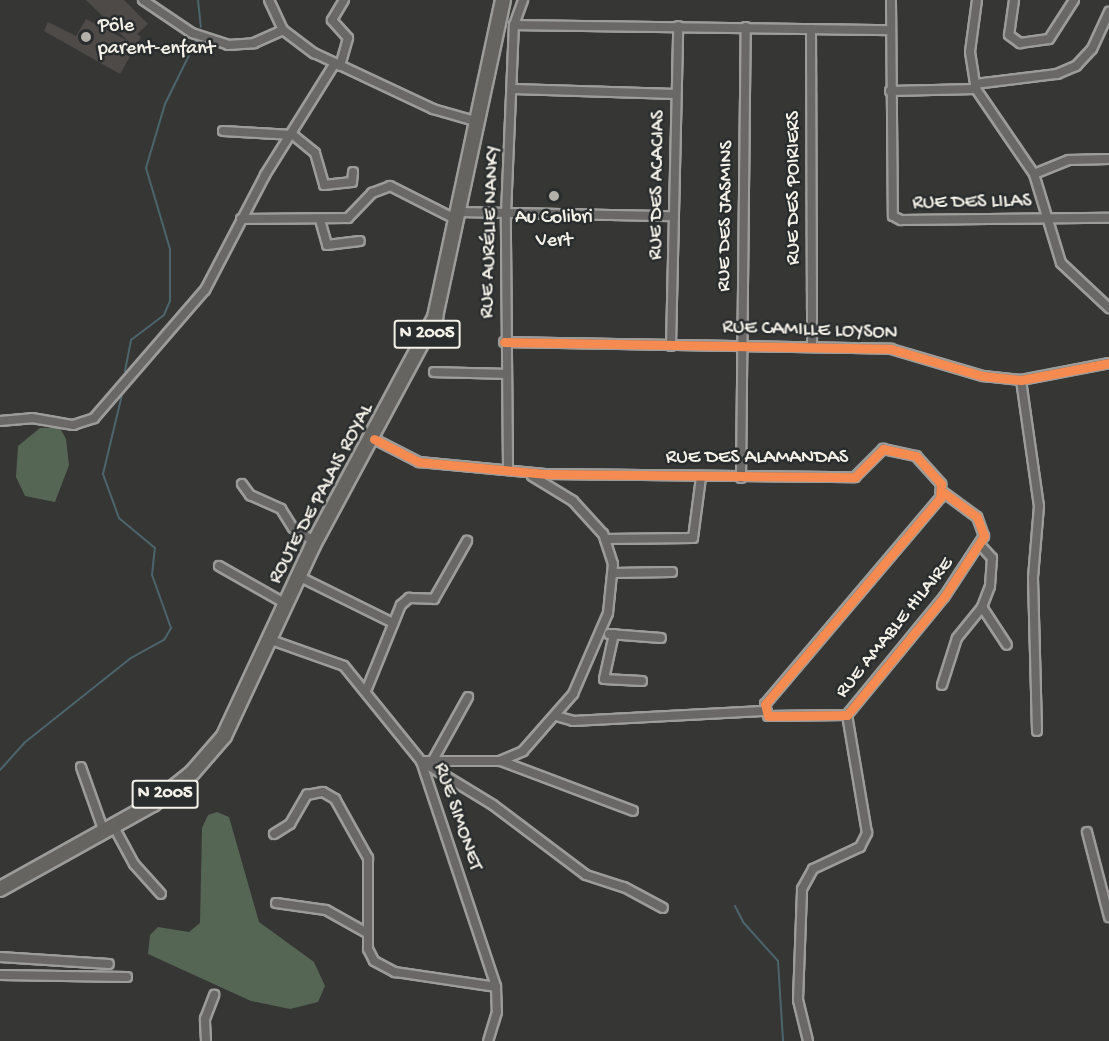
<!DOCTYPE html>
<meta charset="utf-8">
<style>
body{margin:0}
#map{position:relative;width:1109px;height:1041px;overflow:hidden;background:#363635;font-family:"Gochi Hand",sans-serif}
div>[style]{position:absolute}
.green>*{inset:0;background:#566654}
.stream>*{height:2px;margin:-1px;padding:0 1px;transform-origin:1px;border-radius:1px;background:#4c656d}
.building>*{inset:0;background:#4d4a48}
.roads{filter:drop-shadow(2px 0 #9c9c9a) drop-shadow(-2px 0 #9c9c9a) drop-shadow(0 2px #9c9c9a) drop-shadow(0 -2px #9c9c9a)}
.minor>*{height:8px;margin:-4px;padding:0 4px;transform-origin:4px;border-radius:4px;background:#696866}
.primary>*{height:14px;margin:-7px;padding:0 7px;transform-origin:7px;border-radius:7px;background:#656460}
.cycleway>*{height:9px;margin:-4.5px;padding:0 4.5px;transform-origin:4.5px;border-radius:4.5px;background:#f68b52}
.dots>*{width:16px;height:16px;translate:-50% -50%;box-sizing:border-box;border:3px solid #2a2d2e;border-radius:50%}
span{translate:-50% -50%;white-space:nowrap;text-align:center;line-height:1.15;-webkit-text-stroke:5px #2a2d2e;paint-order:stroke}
.shield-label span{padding:2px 4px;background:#2a2d2e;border:2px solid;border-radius:4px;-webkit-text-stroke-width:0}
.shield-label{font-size:18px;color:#f4f1e8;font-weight:700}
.poi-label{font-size:20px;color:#f4f1e8}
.left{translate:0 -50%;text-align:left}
.street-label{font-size:20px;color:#f4f1e8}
</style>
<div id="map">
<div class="green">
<div style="clip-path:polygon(40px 428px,60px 428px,66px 439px,69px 465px,55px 502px,25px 496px,16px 477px,18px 446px)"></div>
<div style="clip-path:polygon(217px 812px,229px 817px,259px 922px,314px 962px,325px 986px,318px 1002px,290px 1009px,251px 1001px,148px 954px,150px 935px,158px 927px,189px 932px,200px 923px,202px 828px,208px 815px)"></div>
</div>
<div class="stream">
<div style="left:198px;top:0;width:27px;rotate:84deg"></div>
<div style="left:125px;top:371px;width:32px;rotate:-79deg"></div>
<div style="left:131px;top:340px;width:41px;rotate:-37.1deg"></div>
<div style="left:164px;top:315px;width:15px;rotate:-67deg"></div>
<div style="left:170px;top:301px;width:52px;rotate:-90deg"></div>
<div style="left:170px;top:249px;width:84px;rotate:-106.5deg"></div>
<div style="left:146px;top:168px;width:67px;rotate:-73.5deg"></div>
<div style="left:165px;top:104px;width:70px;rotate:-63.8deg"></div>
<div style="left:0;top:770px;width:36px;rotate:-48deg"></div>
<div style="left:24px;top:743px;width:137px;rotate:-38.5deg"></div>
<div style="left:131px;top:658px;width:38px;rotate:-29deg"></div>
<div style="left:164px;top:640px;width:14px;rotate:-60deg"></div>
<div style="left:171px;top:628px;width:56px;rotate:-109.7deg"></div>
<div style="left:152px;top:575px;width:27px;rotate:-84deg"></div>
<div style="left:155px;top:548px;width:47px;rotate:-140.2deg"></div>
<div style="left:119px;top:518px;width:47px;rotate:-110deg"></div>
<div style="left:103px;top:474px;width:85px;rotate:-76.5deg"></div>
<div style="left:735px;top:906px;width:18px;rotate:63deg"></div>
<div style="left:743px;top:922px;width:52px;rotate:48.1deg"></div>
<div style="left:778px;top:961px;width:80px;rotate:86.4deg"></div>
</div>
<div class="building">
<div style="clip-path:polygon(86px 0,124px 0,148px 24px,137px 34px,141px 37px,120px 74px,44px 31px,48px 22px,76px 36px,86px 19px,128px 41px)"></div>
</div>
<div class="roads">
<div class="minor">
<div style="left:143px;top:0;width:59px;rotate:34deg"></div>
<div style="left:192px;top:33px;width:38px;rotate:18deg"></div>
<div style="left:228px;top:45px;width:26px;rotate:-4deg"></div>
<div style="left:254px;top:43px;width:32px;rotate:-24deg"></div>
<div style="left:269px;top:0;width:33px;rotate:65deg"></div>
<div style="left:283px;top:30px;width:39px;rotate:37deg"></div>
<div style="left:314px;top:53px;width:132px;rotate:25.2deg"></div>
<div style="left:433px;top:109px;width:44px;rotate:15.9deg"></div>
<div style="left:891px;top:0;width:216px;rotate:89.5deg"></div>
<div style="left:893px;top:216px;width:9px;rotate:27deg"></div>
<div style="left:901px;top:220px;width:208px;rotate:-0.6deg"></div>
<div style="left:977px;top:0;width:52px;rotate:97.7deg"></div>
<div style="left:970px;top:52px;width:37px;rotate:81deg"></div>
<div style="left:976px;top:89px;width:103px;rotate:55.7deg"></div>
<div style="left:1034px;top:174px;width:93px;rotate:73.1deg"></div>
<div style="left:1061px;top:263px;width:66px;rotate:43.2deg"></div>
<div style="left:1014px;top:0;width:35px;rotate:98deg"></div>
<div style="left:1009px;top:35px;width:14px;rotate:36deg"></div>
<div style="left:1020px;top:43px;width:29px;rotate:-8deg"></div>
<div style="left:1049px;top:39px;width:46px;rotate:-57.3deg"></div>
<div style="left:514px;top:25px;width:376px;rotate:0.8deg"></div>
<div style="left:811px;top:29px;width:318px;rotate:89.8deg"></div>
<div style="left:340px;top:66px;width:29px;rotate:-74deg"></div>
<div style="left:348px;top:38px;width:24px;rotate:-132deg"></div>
<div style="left:332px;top:20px;width:23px;rotate:-59deg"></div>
<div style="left:975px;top:84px;width:83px;rotate:-7deg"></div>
<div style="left:1057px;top:74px;width:21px;rotate:-23deg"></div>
<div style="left:1076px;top:66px;width:23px;rotate:-47deg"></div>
<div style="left:1092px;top:49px;width:41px;rotate:-65.3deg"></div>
<div style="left:513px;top:89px;width:163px;rotate:1.8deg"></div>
<div style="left:890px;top:91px;width:86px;rotate:-1.3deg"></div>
<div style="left:223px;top:131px;width:70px;rotate:3.3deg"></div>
<div style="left:293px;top:135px;width:28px;rotate:39deg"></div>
<div style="left:315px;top:153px;width:33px;rotate:74deg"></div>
<div style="left:324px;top:185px;width:28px;rotate:-6deg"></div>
<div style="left:352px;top:182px;width:10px;rotate:-84deg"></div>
<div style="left:1034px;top:174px;width:38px;rotate:-22deg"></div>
<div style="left:1069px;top:160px;width:40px;rotate:-1.4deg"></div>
<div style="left:459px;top:212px;width:215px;rotate:1.1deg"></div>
<div style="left:241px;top:219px;width:107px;rotate:-0.5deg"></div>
<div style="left:348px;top:218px;width:35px;rotate:-46deg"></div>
<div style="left:372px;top:193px;width:19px;rotate:-21deg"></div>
<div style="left:390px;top:186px;width:75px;rotate:26.9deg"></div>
<div style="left:320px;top:220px;width:26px;rotate:74deg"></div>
<div style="left:327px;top:245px;width:33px;rotate:-7deg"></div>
<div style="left:504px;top:342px;width:387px;rotate:1deg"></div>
<div style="left:891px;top:349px;width:96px;rotate:16.4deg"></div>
<div style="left:983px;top:376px;width:38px;rotate:6deg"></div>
<div style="left:1021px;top:380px;width:90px;rotate:-10.9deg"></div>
<div style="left:671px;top:346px;width:320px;rotate:-88.7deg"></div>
<div style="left:434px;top:372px;width:72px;rotate:1.6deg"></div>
<div style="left:1021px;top:380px;width:127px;rotate:81.9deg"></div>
<div style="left:1039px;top:506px;width:72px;rotate:94.8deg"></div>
<div style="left:1033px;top:578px;width:153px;rotate:88.5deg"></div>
<div style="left:0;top:421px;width:32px;rotate:-5deg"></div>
<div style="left:32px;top:418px;width:42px;rotate:9.7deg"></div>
<div style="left:73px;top:425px;width:22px;rotate:-18deg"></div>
<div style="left:94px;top:418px;width:169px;rotate:-49.1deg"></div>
<div style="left:205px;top:290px;width:130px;rotate:-62.4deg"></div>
<div style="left:265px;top:175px;width:132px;rotate:-58deg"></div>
<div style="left:374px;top:439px;width:51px;rotate:27.1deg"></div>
<div style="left:419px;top:462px;width:129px;rotate:5.4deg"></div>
<div style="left:547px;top:474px;width:308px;rotate:0.6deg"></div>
<div style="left:855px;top:477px;width:40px;rotate:-45deg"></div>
<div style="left:883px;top:449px;width:34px;rotate:12deg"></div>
<div style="left:916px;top:456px;width:38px;rotate:48deg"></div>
<div style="left:941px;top:484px;width:14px;rotate:94deg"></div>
<div style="left:940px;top:498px;width:270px;rotate:130.3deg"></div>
<div style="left:765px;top:704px;width:12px;rotate:76deg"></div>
<div style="left:768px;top:716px;width:79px;rotate:-0.7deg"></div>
<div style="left:847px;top:715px;width:153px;rotate:-50.6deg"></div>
<div style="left:944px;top:597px;width:73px;rotate:-56.7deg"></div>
<div style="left:984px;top:536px;width:20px;rotate:-110deg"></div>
<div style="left:977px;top:517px;width:42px;rotate:-143.7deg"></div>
<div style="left:508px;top:468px;width:254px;rotate:-90.5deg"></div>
<div style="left:506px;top:214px;width:189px;rotate:-87.6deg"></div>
<div style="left:514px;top:25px;width:27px;rotate:-70deg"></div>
<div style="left:741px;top:478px;width:451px;rotate:-89.4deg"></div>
<div style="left:242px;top:484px;width:14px;rotate:54deg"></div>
<div style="left:250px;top:495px;width:34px;rotate:24deg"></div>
<div style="left:281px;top:509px;width:22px;rotate:58deg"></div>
<div style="left:293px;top:528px;width:26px;rotate:32deg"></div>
<div style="left:605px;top:539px;width:88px;rotate:-0.7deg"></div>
<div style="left:693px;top:538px;width:62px;rotate:-82.5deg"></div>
<div style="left:219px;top:566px;width:77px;rotate:29.6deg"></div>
<div style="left:613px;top:573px;width:59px;rotate:-1deg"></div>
<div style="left:298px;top:576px;width:106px;rotate:26.3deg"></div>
<div style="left:982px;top:607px;width:45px;rotate:56.7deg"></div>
<div style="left:609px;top:634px;width:52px;rotate:4.4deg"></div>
<div style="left:614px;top:634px;width:46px;rotate:102.5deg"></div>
<div style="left:604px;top:679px;width:38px;rotate:3deg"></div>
<div style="left:271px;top:640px;width:77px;rotate:19.6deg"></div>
<div style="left:344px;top:666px;width:122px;rotate:51deg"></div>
<div style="left:421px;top:761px;width:238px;rotate:71.6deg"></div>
<div style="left:496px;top:987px;width:25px;rotate:88deg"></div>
<div style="left:497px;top:1012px;width:30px;rotate:107deg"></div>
<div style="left:942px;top:685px;width:49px;rotate:-72.3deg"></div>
<div style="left:957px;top:638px;width:40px;rotate:-51deg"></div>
<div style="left:982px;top:607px;width:22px;rotate:-69deg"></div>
<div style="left:990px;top:586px;width:28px;rotate:-86deg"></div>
<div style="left:992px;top:558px;width:15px;rotate:-132deg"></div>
<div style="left:366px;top:691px;width:93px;rotate:-67.9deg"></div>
<div style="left:401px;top:605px;width:11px;rotate:-41deg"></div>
<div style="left:409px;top:598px;width:25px;rotate:2deg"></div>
<div style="left:434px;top:599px;width:67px;rotate:-60.4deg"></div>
<div style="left:556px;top:716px;width:18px;rotate:16deg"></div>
<div style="left:573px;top:721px;width:190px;rotate:-3deg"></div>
<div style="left:433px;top:760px;width:72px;rotate:-60.9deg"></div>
<div style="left:421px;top:761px;width:79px"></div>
<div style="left:500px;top:761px;width:25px;rotate:-23deg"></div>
<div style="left:523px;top:751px;width:76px;rotate:-48.7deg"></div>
<div style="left:573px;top:694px;width:88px;rotate:-66.6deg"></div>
<div style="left:608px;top:613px;width:49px;rotate:-84.2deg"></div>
<div style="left:613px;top:564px;width:32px;rotate:-108deg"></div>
<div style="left:603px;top:534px;width:45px;rotate:-132.3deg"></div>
<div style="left:573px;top:501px;width:48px;rotate:-148.6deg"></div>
<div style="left:421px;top:761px;width:84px;rotate:31.4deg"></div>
<div style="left:493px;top:805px;width:116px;rotate:37deg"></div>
<div style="left:586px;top:875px;width:40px;rotate:18deg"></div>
<div style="left:624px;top:887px;width:44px;rotate:28.3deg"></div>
<div style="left:501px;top:761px;width:141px;rotate:20.7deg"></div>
<div style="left:81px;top:767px;width:69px;rotate:70.5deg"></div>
<div style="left:114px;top:827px;width:42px;rotate:61.6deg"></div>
<div style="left:134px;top:864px;width:40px;rotate:48deg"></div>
<div style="left:1087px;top:832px;width:88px;rotate:75.5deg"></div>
<div style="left:274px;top:834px;width:19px;rotate:-32deg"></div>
<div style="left:290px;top:824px;width:34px;rotate:-60deg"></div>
<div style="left:307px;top:795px;width:16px;rotate:-11deg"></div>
<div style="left:323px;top:792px;width:14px;rotate:30deg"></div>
<div style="left:335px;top:799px;width:68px;rotate:60.8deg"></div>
<div style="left:368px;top:858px;width:91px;rotate:90deg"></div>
<div style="left:368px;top:949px;width:13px;rotate:63deg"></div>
<div style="left:374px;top:961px;width:24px;rotate:28deg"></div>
<div style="left:395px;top:972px;width:102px;rotate:8.4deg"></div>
<div style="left:276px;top:903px;width:50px;rotate:8deg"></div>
<div style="left:326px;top:910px;width:47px;rotate:29.3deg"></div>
<div style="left:0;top:957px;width:109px;rotate:3.7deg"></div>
<div style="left:0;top:975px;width:127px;rotate:0.9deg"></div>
<div style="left:206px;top:1041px;width:22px;rotate:-93deg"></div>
<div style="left:205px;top:1019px;width:26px;rotate:-69deg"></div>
<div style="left:808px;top:1041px;width:42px;rotate:-103.7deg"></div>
<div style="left:798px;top:1000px;width:111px;rotate:-87.9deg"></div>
<div style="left:802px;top:889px;width:23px;rotate:-61deg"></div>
<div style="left:813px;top:869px;width:52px;rotate:-25.1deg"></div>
<div style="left:860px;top:847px;width:16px;rotate:-63deg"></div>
<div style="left:867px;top:833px;width:120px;rotate:-99.6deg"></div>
</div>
<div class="primary">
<div style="left:0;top:889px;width:175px;rotate:-29.1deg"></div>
<div style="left:153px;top:804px;width:50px;rotate:-38.5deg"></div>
<div style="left:192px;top:773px;width:49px;rotate:-49.1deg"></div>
<div style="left:224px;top:736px;width:211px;rotate:-65deg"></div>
<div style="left:313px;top:545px;width:259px;rotate:-61.8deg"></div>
<div style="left:435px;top:317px;width:324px;rotate:-77.9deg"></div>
</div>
</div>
<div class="cycleway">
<div style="left:504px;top:342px;width:387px;rotate:1deg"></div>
<div style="left:891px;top:349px;width:96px;rotate:16.4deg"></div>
<div style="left:983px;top:376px;width:38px;rotate:6deg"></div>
<div style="left:1021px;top:380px;width:90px;rotate:-10.9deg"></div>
<div style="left:374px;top:439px;width:51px;rotate:27.1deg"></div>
<div style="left:419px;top:462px;width:129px;rotate:5.4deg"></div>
<div style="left:547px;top:474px;width:308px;rotate:0.6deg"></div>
<div style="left:855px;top:477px;width:40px;rotate:-45deg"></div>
<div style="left:883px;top:449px;width:34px;rotate:12deg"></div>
<div style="left:916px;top:456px;width:38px;rotate:48deg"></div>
<div style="left:941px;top:484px;width:14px;rotate:94deg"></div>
<div style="left:940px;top:498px;width:270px;rotate:130.3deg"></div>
<div style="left:765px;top:704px;width:12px;rotate:76deg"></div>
<div style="left:768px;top:716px;width:79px;rotate:-0.7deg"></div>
<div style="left:847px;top:715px;width:153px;rotate:-50.6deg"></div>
<div style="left:944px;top:597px;width:73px;rotate:-56.7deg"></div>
<div style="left:984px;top:536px;width:20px;rotate:-110deg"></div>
<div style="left:977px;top:517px;width:42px;rotate:-143.7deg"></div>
</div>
<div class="dots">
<div style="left:86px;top:37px;background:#b2b0a9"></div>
<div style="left:554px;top:196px;background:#b2b0a9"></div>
</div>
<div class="shield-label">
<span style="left:427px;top:334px">N 2005</span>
<span style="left:165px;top:794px">N 2005</span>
</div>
<div class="poi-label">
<span class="left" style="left:98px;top:38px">Pôle<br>parent-enfant</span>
<span style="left:554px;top:230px">Au Colibri<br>Vert</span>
</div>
<div class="street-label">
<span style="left:658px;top:185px;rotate:-89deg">RUE DES ACACIAS</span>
<span style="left:794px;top:188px;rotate:-90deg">RUE DES POIRIERS</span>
<span style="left:972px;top:203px;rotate:-1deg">RUE DES LILAS</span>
<span style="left:726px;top:216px;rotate:-89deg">RUE DES JASMINS</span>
<span style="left:491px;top:232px;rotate:-88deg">RUE AURÉLIE NANKY</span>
<span style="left:810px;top:331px;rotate:2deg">RUE CAMILLE LOYSON</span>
<span style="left:757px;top:458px">RUE DES ALAMANDAS</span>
<span style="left:322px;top:494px;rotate:-62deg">ROUTE DE PALAIS ROYAL</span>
<span style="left:895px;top:628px;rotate:-51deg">RUE AMABLE HILAIRE</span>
<span style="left:457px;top:817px;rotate:71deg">RUE SIMONET</span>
</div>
</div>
